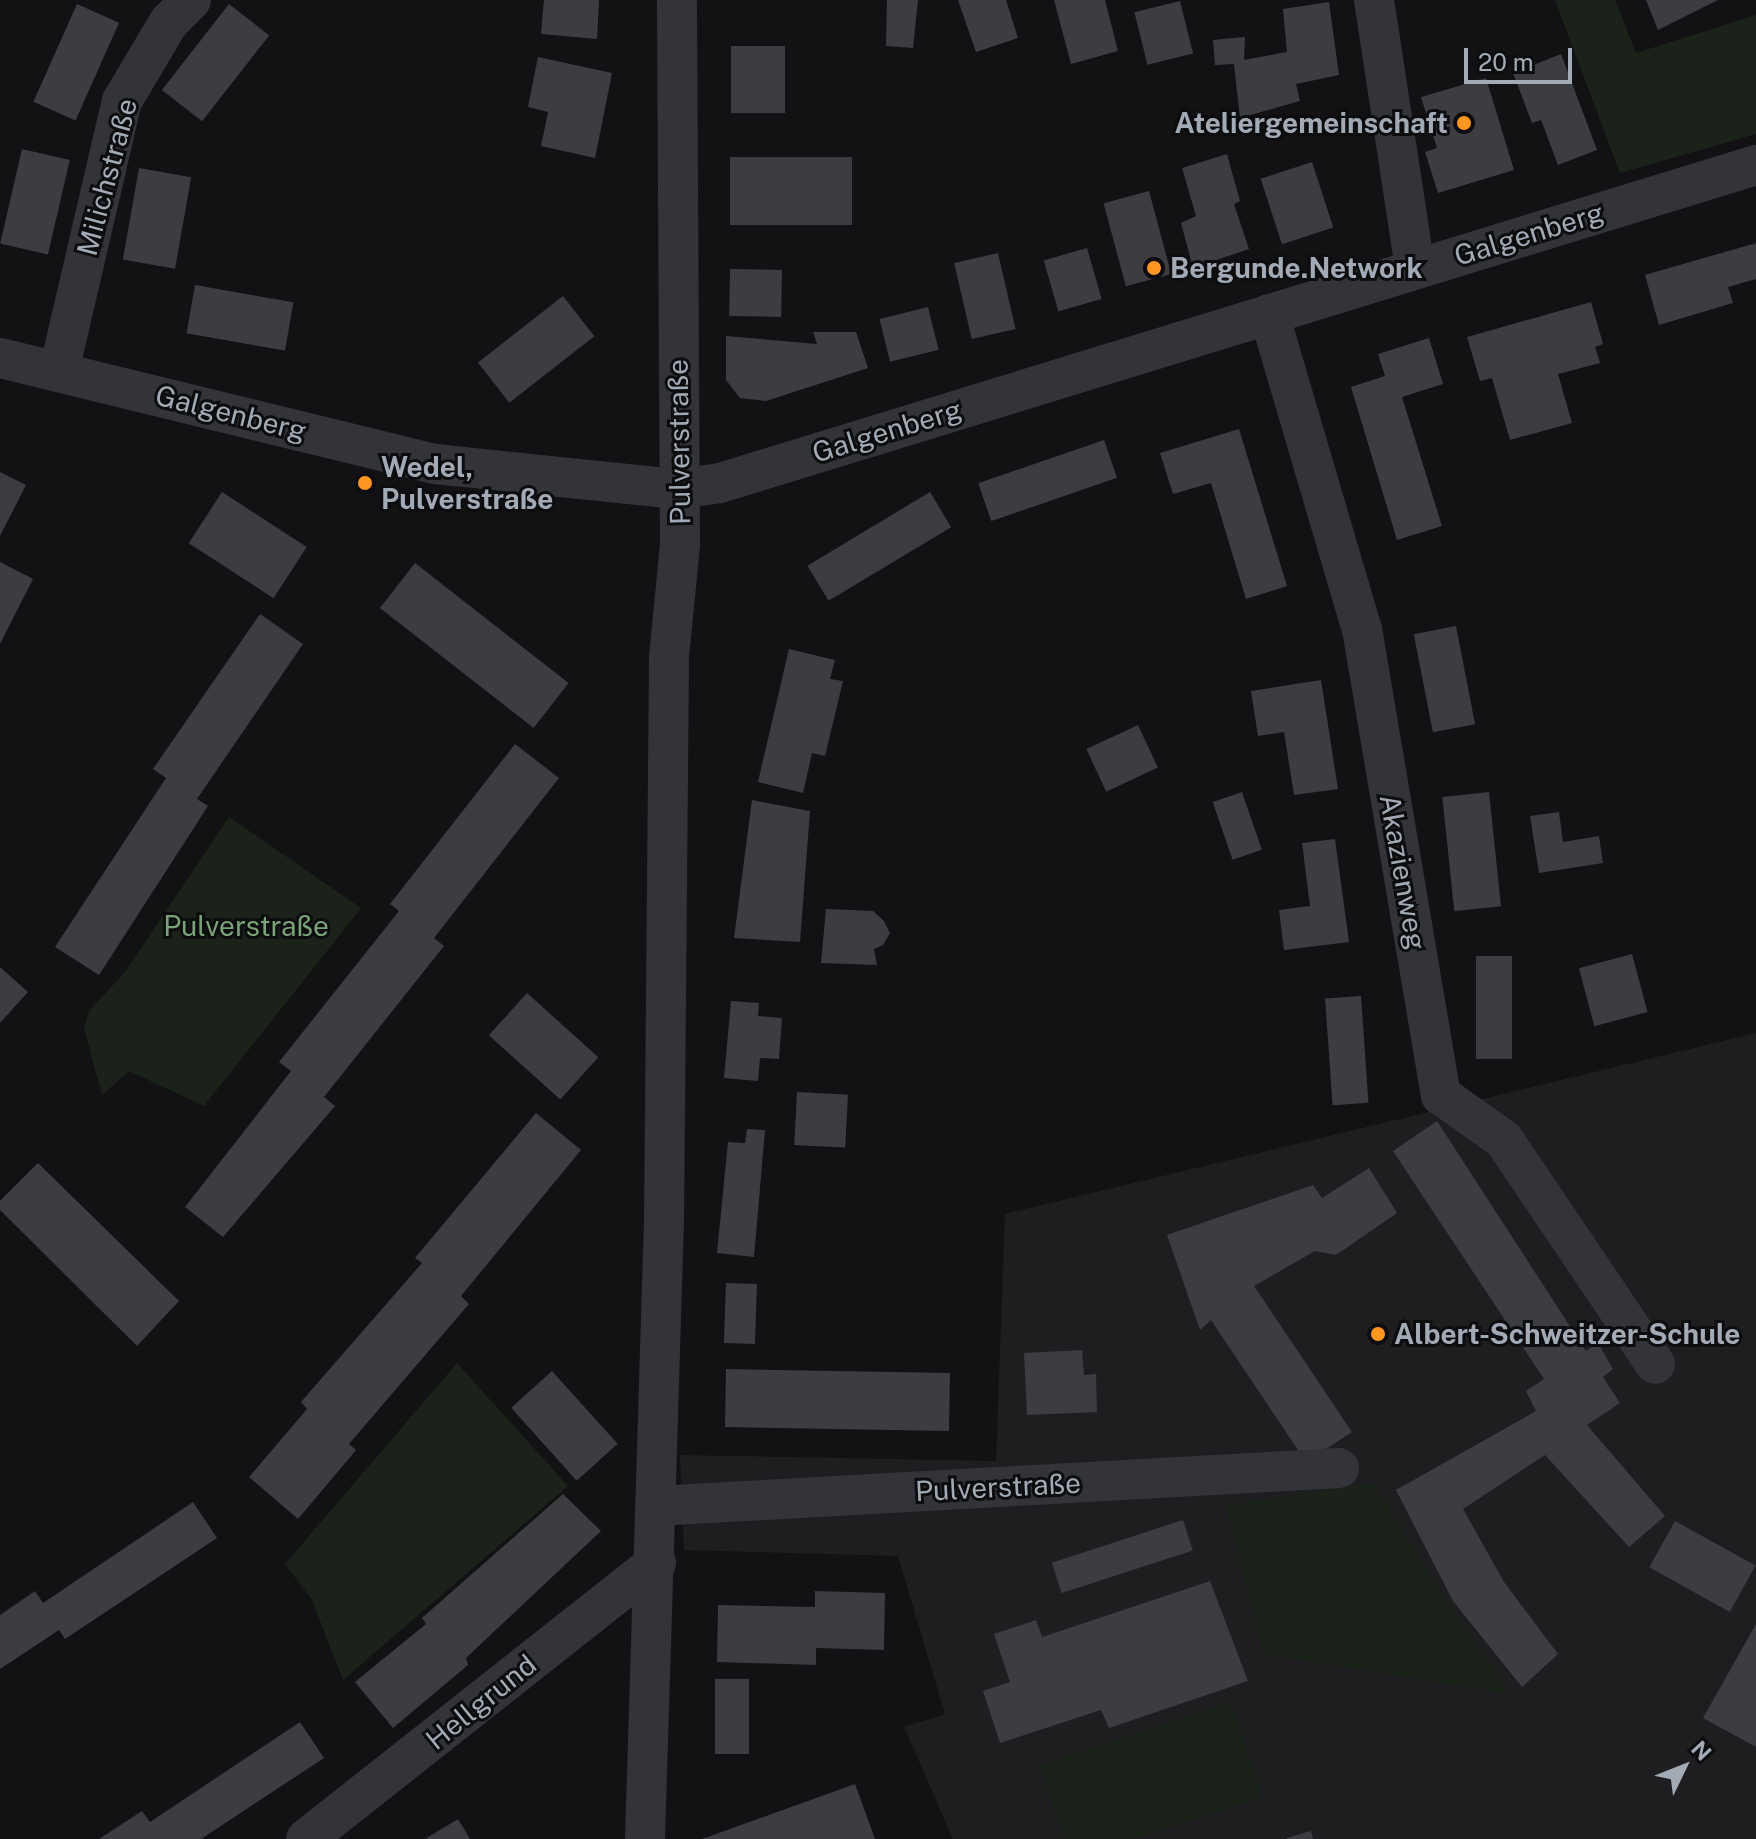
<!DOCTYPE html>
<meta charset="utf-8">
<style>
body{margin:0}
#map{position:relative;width:1756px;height:1839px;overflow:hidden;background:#121214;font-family:"Public Sans",sans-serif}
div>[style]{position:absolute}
.built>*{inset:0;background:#1e1e21}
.green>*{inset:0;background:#1a221a}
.building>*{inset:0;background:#3c3d41;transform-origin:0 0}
.minor>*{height:40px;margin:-20px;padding:0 20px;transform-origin:20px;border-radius:20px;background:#333439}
.dots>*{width:22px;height:22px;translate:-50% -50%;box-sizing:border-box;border:4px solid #0d0d0f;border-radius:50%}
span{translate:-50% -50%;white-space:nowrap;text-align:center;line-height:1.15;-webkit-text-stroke:6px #0d0d0f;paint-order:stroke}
.poi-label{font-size:28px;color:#a2abb5;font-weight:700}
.right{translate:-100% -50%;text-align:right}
.left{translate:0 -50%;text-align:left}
.street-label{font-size:28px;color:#a2abb5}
.park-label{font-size:28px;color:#7aa278}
.north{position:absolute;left:1644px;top:1727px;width:80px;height:80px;-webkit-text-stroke:6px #0d0d0f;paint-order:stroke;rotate:47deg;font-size:22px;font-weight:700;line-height:32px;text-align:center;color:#a2abb5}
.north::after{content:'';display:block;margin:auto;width:28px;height:36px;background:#a2abb5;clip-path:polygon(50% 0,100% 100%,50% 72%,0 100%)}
.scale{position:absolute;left:1464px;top:48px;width:108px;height:36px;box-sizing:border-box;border:4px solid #a2abb5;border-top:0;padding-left:10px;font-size:24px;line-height:28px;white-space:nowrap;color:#a2abb5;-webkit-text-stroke:6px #0d0d0f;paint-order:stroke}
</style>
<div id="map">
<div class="built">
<div style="clip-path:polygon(1756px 1033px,1756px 1839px,953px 1839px,904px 1727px,945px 1714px,898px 1556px,684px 1550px,680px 1455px,996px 1461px,1005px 1214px)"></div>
</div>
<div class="green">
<div style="clip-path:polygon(1555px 0,1615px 0,1636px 53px,1756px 15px,1756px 134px,1620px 173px)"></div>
<div style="clip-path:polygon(229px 817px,361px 908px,204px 1106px,129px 1071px,102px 1095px,84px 1028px,89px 1011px,125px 972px)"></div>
<div style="clip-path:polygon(457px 1363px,568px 1486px,343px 1680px,312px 1600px,285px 1564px)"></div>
<div style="clip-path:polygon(1373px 1483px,1440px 1591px,1510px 1694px,1264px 1654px,1226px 1505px)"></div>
<div style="clip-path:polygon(1230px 1702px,1262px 1797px,1134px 1839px,1065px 1839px,1040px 1765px)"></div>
</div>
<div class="building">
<div style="clip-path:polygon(544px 0,599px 0,597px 39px,541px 34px)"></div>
<div style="clip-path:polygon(887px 0,918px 0,913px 48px,886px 46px)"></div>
<div style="clip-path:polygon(958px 0,1006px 0,1018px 38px,976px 52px)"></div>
<div style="clip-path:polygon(1054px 0,1105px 0,1118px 51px,1071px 64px)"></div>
<div style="clip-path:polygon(1646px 0,1718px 0,1658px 30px)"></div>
<div style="left:1180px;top:1px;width:54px;height:47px;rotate:76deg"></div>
<div style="clip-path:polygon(1329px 2px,1339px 75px,1296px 84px,1300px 101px,1240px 118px,1234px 64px,1215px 65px,1213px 40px,1245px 37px,1244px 60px,1287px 52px,1283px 9px)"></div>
<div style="left:77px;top:4px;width:46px;height:107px;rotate:24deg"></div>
<div style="left:229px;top:4px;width:51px;height:109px;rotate:38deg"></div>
<div style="left:785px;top:46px;width:67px;height:54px;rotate:90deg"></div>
<div style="clip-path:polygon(1561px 54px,1597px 150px,1558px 165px,1541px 120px,1532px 123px,1513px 73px)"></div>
<div style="clip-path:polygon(538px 57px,612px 73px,595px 158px,541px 146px,548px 112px,528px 107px)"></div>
<div style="clip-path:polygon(1486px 78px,1514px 170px,1438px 193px,1425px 152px,1437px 148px,1421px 97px)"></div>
<div style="left:22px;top:149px;width:49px;height:97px;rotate:13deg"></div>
<div style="clip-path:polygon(1227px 154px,1240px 201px,1234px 204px,1249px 249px,1193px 268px,1181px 223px,1196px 216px,1182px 168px)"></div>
<div style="left:730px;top:157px;width:122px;height:68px"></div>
<div style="left:1312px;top:162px;width:69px;height:54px;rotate:72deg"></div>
<div style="left:139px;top:168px;width:53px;height:93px;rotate:10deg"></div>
<div style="left:1149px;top:191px;width:86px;height:47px;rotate:75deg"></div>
<div style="clip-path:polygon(1756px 243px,1756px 279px,1728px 287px,1733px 303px,1659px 325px,1645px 275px)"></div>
<div style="left:1087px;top:248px;width:53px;height:45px;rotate:74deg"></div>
<div style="left:998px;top:253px;width:78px;height:45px;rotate:77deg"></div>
<div style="left:730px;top:269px;width:52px;height:47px;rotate:1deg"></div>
<div style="left:195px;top:285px;width:100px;height:49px;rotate:10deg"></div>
<div style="left:563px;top:296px;width:51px;height:108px;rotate:52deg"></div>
<div style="clip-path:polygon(1591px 302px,1603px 344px,1595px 347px,1600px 363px,1558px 374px,1572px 423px,1510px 440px,1492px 378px,1480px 381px,1467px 337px)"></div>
<div style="left:928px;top:307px;width:44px;height:50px;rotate:76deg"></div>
<div style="clip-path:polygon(813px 332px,856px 332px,868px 368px,766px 401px,740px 398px,726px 380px,726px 336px,817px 344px)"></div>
<div style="clip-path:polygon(1429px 338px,1443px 384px,1402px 397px,1442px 526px,1397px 540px,1351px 387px,1385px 376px,1378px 354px)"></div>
<div style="clip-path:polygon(1239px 429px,1287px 586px,1246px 599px,1211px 483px,1173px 494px,1160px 453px)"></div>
<div style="left:1104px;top:440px;width:40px;height:133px;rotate:71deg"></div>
<div style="clip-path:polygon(0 472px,26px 485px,0 536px)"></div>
<div style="left:222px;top:492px;width:101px;height:61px;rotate:33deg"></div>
<div style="left:930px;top:492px;width:41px;height:143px;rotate:59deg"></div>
<div style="clip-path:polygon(0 562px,33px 579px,0 644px)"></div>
<div style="left:415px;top:563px;width:195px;height:57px;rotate:38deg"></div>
<div style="clip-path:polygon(260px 614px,303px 644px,197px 799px,208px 806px,99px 975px,55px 947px,166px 778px,153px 769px)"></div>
<div style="left:1456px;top:626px;width:100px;height:43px;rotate:79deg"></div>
<div style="clip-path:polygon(789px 649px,835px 660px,830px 679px,843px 681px,825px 756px,812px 753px,803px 793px,758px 782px)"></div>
<div style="clip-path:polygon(1321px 680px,1338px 789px,1294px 795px,1284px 732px,1258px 736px,1251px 691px)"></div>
<div style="left:1138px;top:725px;width:47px;height:57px;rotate:65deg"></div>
<div style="clip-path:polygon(515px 744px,559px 778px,434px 938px,444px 946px,324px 1097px,335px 1106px,223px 1237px,185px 1207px,291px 1071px,279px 1062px,399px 911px,390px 904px)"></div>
<div style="left:1242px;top:792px;width:61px;height:31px;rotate:71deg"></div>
<div style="left:1489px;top:792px;width:115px;height:47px;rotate:84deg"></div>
<div style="clip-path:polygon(752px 800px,810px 811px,800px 942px,734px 938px)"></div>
<div style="clip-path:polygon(1559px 812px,1563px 842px,1599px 836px,1603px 863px,1539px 873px,1530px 816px)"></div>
<div style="clip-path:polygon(1335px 839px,1349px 942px,1284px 950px,1279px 910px,1310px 906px,1302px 843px)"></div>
<div style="clip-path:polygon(826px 909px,873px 911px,884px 921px,890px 933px,883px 945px,874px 949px,877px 965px,821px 963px)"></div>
<div style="left:1632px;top:954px;width:60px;height:55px;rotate:75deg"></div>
<div style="left:1476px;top:956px;width:36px;height:103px"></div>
<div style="clip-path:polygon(0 967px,28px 992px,0 1023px)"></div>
<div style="left:527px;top:993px;width:96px;height:57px;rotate:42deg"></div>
<div style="left:1361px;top:996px;width:107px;height:36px;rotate:86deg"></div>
<div style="clip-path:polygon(731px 1001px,759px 1003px,758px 1016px,782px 1018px,779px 1059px,760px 1058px,758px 1081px,724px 1078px)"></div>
<div style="left:797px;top:1092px;width:51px;height:53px;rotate:3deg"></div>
<div style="clip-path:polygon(536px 1113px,581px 1150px,461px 1296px,469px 1304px,349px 1444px,356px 1450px,298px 1519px,249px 1477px,307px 1409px,301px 1402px,422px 1263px,415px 1258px)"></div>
<div style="clip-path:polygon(1437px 1121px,1586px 1351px,1598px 1343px,1613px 1369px,1603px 1377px,1620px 1403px,1587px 1425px,1665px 1516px,1629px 1547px,1545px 1455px,1463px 1509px,1504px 1582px,1558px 1654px,1522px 1687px,1453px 1601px,1396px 1490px,1536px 1411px,1526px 1391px,1544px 1379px,1393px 1151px)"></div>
<div style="clip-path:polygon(747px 1129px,765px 1130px,754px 1257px,717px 1253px,728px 1142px,745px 1143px)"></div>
<div style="clip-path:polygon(38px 1163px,179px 1301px,137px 1346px,0 1210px,0 1201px)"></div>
<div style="clip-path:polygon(1369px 1168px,1397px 1213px,1336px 1255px,1315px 1251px,1254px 1286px,1352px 1432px,1306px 1462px,1211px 1320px,1200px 1330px,1167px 1235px,1313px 1185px,1322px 1198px)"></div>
<div style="left:726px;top:1283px;width:31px;height:60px;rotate:2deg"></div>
<div style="clip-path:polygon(1082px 1350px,1084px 1375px,1096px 1374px,1097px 1412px,1027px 1415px,1024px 1353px)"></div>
<div style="left:726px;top:1369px;width:224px;height:58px;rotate:1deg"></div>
<div style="left:552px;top:1371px;width:98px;height:55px;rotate:48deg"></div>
<div style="clip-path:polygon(563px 1494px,601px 1531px,466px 1658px,468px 1665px,393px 1728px,355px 1682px,426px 1624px,422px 1618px)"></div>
<div style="clip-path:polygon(193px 1502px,217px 1538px,65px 1639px,59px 1630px,0 1669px,0 1615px,35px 1591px,43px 1603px)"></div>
<div style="left:1183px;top:1520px;width:32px;height:138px;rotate:72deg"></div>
<div style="left:1675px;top:1521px;width:92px;height:53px;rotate:29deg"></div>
<div style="clip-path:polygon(1210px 1581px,1248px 1681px,1109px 1728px,1101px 1710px,1000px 1743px,983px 1691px,1010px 1682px,994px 1634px,1036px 1620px,1042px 1637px)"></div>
<div style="clip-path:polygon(815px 1591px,885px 1593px,884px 1650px,816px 1648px,816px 1665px,717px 1662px,718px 1605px,815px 1607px)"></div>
<div style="clip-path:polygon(1756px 1624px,1756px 1747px,1703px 1718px)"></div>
<div style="left:715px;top:1679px;width:34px;height:75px"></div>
<div style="clip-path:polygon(300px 1722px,324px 1758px,201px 1839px,99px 1839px,142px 1811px,150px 1822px)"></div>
<div style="clip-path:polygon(855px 1784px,875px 1839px,702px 1839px)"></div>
<div style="clip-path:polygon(458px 1819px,470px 1839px,425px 1839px)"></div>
<div style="clip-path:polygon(1311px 1831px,1313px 1839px,1287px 1839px,1287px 1838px)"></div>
</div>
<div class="minor">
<div style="left:1374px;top:0;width:272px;rotate:81.3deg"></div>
<div style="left:1269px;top:314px;width:328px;rotate:73.6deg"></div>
<div style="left:1362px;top:629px;width:473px;rotate:80.4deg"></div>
<div style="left:1441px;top:1095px;width:77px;rotate:35.5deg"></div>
<div style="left:1504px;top:1140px;width:270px;rotate:56deg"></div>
<div style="left:0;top:358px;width:448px;rotate:13.7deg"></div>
<div style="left:435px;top:464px;width:244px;rotate:5.9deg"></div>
<div style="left:678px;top:489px;width:42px;rotate:-8.1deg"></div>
<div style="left:720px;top:483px;width:1084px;rotate:-17.06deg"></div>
<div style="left:59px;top:371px;width:277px;rotate:-76.9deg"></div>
<div style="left:122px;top:101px;width:92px;rotate:-59.3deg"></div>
<div style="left:169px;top:22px;width:31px;rotate:-45deg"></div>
<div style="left:656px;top:1506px;width:684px;rotate:-3.18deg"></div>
<div style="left:306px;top:1839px;width:446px;rotate:-38.3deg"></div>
<div style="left:645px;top:1839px;width:617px;rotate:-88.24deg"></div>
<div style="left:664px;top:1222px;width:565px;rotate:-89.49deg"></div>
<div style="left:669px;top:657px;width:113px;rotate:-84.4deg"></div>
<div style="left:680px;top:545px;width:545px;rotate:-90.32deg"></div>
</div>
<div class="dots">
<div style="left:1464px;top:123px;background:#ff961f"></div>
<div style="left:1154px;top:268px;background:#ff961f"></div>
<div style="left:365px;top:483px;background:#ff961f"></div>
<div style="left:1378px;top:1334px;background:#ff961f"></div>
</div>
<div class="poi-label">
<span class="right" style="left:1448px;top:123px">Ateliergemeinschaft</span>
<span class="left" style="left:1170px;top:268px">Bergunde.Network</span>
<span class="left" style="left:381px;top:483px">Wedel,<br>Pulverstraße</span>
<span class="left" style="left:1394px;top:1334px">Albert-Schweitzer-Schule</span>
</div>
<div class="street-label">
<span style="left:107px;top:177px;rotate:-75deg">Milichstraße</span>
<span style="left:1529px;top:234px;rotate:-17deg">Galgenberg</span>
<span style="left:231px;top:413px;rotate:14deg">Galgenberg</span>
<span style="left:887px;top:431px;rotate:-17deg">Galgenberg</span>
<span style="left:679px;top:442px;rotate:-91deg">Pulverstraße</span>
<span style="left:1403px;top:872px;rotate:80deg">Akazienweg</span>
<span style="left:998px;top:1487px;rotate:-3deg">Pulverstraße</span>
<span style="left:481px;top:1702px;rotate:-39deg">Hellgrund</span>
</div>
<div class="park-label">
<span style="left:246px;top:926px">Pulverstraße</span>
</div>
<div class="north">N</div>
<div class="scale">20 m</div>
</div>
